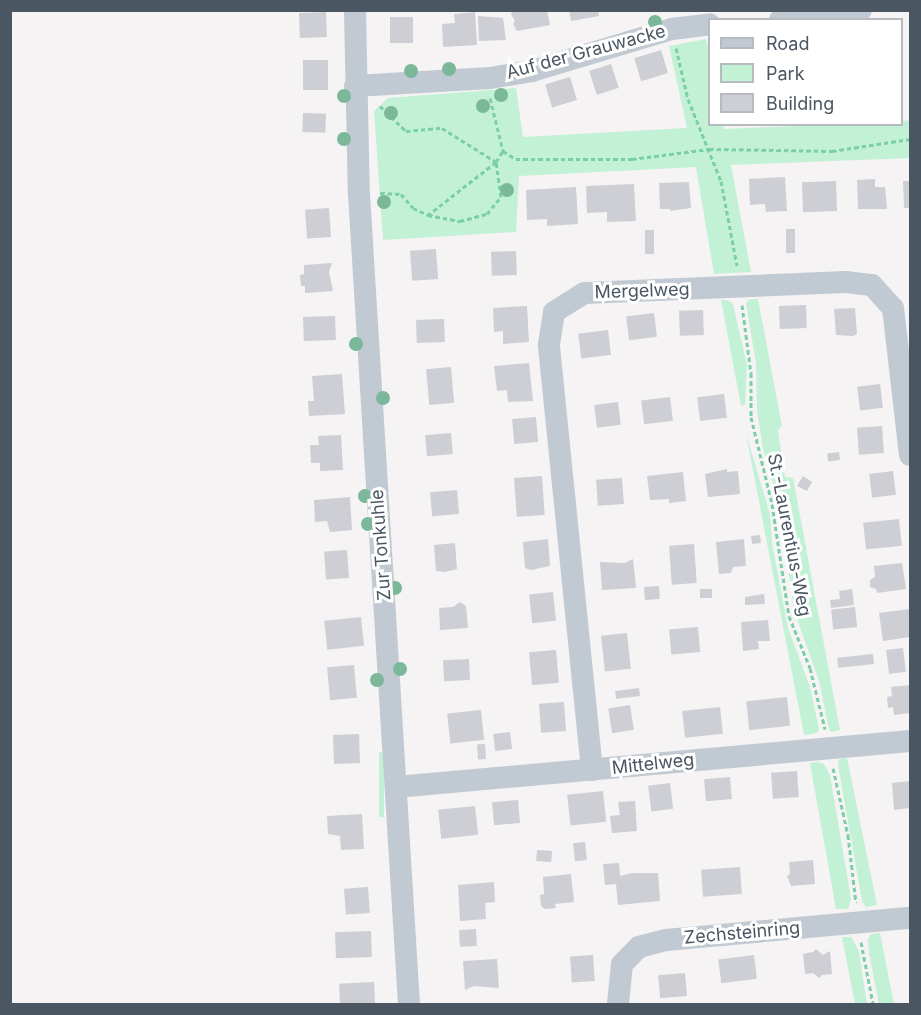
<!DOCTYPE html>
<style>
body{margin:0}
#map{position:relative;width:921px;height:1015px;overflow:hidden;background:#f5f3f3;font-family:Inter,sans-serif}
div>[style]{position:absolute}
.green>*{inset:0;background:#c3f1d5;transform-origin:0 0}
.building>*{inset:0;background:#cdcfd5;transform-origin:0 0}
.path>*{height:3px;margin-top:-1.5px;transform-origin:0;background:repeating-linear-gradient(90deg,#7ad0a6 0 4.5px,transparent 0 7.5px)}
.street>*{height:22px;margin:-11px;padding:0 11px;transform-origin:11px;border-radius:11px;background:#c1cad2}
.trees>*{width:14px;height:14px;margin:-7px;border-radius:50%;background:#7bb799}
span{translate:-50% -50%;white-space:nowrap;text-align:center;line-height:1.15;-webkit-text-stroke:6px #fff;paint-order:stroke}
.street-label{font-size:18px;color:#4a5661}
.frame{position:absolute;inset:0;border:12px solid #4a5661;pointer-events:none}
.legend{position:absolute;left:708px;top:18px;width:195px;height:108px;box-sizing:border-box;background:#fff;border:2px solid #b7bbc0;margin:0;padding:8px 10px;list-style:none;font-size:18px;color:#4a5661}
.legend li{display:flex;align-items:center;gap:12px;height:30px}
.legend b{width:30px;border:2px solid #b7bbc0}
</style>
<div id="map">
<div class="green">
<div style="clip-path:polygon(706px 39px,710px 56px,710px 124px,723px 125px,724px 129px,821px 125px,902px 124px,902px 121px,910px 120px,910px 158px,731px 165px,751px 272px,714px 274px,696px 167px,519px 176px,516px 232px,383px 240px,374px 111px,388px 98px,516px 88px,523px 137px,687px 128px,669px 46px)"></div>
<div style="clip-path:polygon(750px 299px,758px 299px,782px 426px,778px 430px,785px 477px,793px 478px,840px 730px,831px 732px,829px 729px,819px 681px,794px 610px,779px 504px,763px 449px,757px 411px,756px 364px,746px 303px)"></div>
<div style="clip-path:polygon(721px 300px,727px 300px,733px 304px,747px 365px,745px 405px,741px 406px)"></div>
<div style="clip-path:polygon(746px 434px,770px 514px,772px 543px,788px 628px,810px 687px,819px 729px,817px 733px,804px 735px)"></div>
<div style="left:379px;top:752px;width:5px;height:65px"></div>
<div style="clip-path:polygon(847px 758px,877px 905px,866px 907px,862px 901px,838px 765px,839px 759px)"></div>
<div style="clip-path:polygon(818px 762px,824px 764px,830px 775px,851px 899px,848px 909px,836px 909px,810px 763px)"></div>
<div style="clip-path:polygon(880px 933px,894px 1004px,879px 1004px,869px 953px,868px 939px,871px 934px)"></div>
<div style="clip-path:polygon(842px 937px,851px 937px,859px 951px,867px 1004px,855px 1004px)"></div>
</div>
<div class="building">
<div style="clip-path:polygon(513px 10px,547px 10px,550px 25px,517px 31px,513px 24px,515px 21px,511px 14px)"></div>
<div style="clip-path:polygon(569px 10px,598px 10px,599px 16px,571px 21px)"></div>
<div style="left:326px;top:12px;width:25px;height:27px;rotate:88deg"></div>
<div style="clip-path:polygon(475px 12px,477px 45px,443px 47px,442px 24px,455px 23px,454px 14px)"></div>
<div style="clip-path:polygon(478px 16px,503px 18px,506px 40px,479px 41px)"></div>
<div style="left:390px;top:17px;width:23px;height:26px"></div>
<div style="left:661px;top:50px;width:24px;height:28px;rotate:73deg"></div>
<div style="left:303px;top:60px;width:25px;height:30px"></div>
<div style="left:611px;top:64px;width:25px;height:23px;rotate:72deg"></div>
<div style="left:570px;top:77px;width:24px;height:26px;rotate:73deg"></div>
<div style="left:303px;top:113px;width:23px;height:19px;rotate:2deg"></div>
<div style="clip-path:polygon(785px 177px,787px 211px,766px 212px,765px 204px,750px 205px,749px 179px)"></div>
<div style="clip-path:polygon(875px 179px,875px 187px,885px 187px,887px 209px,858px 209px,857px 180px)"></div>
<div style="left:836px;top:181px;width:30px;height:34px;rotate:88deg"></div>
<div style="clip-path:polygon(903px 181px,910px 181px,910px 208px,904px 208px)"></div>
<div style="clip-path:polygon(689px 182px,691px 208px,670px 211px,670px 209px,660px 209px,659px 183px)"></div>
<div style="clip-path:polygon(634px 184px,636px 221px,607px 222px,607px 212px,587px 213px,586px 186px)"></div>
<div style="clip-path:polygon(576px 187px,578px 224px,547px 226px,547px 219px,527px 220px,526px 190px)"></div>
<div style="left:329px;top:208px;width:29px;height:24px;rotate:86deg"></div>
<div style="left:786px;top:229px;width:9px;height:24px"></div>
<div style="left:654px;top:230px;width:24px;height:9px;rotate:90deg"></div>
<div style="left:436px;top:249px;width:30px;height:26px;rotate:86deg"></div>
<div style="left:516px;top:251px;width:24px;height:25px;rotate:88deg"></div>
<div style="clip-path:polygon(332px 263px,329px 272px,333px 291px,305px 293px,305px 286px,301px 286px,300px 275px,304px 274px,304px 265px)"></div>
<div style="left:806px;top:305px;width:23px;height:27px;rotate:88deg"></div>
<div style="clip-path:polygon(527px 306px,529px 342px,503px 344px,503px 331px,494px 332px,493px 308px)"></div>
<div style="clip-path:polygon(855px 308px,857px 334px,853px 336px,836px 335px,834px 309px)"></div>
<div style="left:703px;top:310px;width:25px;height:24px;rotate:88deg"></div>
<div style="left:654px;top:313px;width:24px;height:28px;rotate:83deg"></div>
<div style="left:335px;top:316px;width:24px;height:32px;rotate:88deg"></div>
<div style="left:444px;top:319px;width:23px;height:28px;rotate:88deg"></div>
<div style="left:608px;top:330px;width:25px;height:30px;rotate:83deg"></div>
<div style="clip-path:polygon(529px 363px,533px 401px,508px 402px,507px 390px,497px 391px,494px 366px)"></div>
<div style="left:451px;top:367px;width:36px;height:25px;rotate:85deg"></div>
<div style="clip-path:polygon(342px 374px,345px 414px,309px 416px,308px 401px,314px 401px,312px 376px)"></div>
<div style="left:880px;top:384px;width:24px;height:23px;rotate:83deg"></div>
<div style="left:724px;top:394px;width:24px;height:27px;rotate:83deg"></div>
<div style="left:670px;top:397px;width:24px;height:29px;rotate:83deg"></div>
<div style="left:618px;top:402px;width:23px;height:24px;rotate:83deg"></div>
<div style="left:536px;top:417px;width:25px;height:24px;rotate:85deg"></div>
<div style="left:882px;top:426px;width:27px;height:25px;rotate:86deg"></div>
<div style="left:451px;top:433px;width:21px;height:26px;rotate:85deg"></div>
<div style="clip-path:polygon(341px 435px,343px 470px,320px 471px,320px 463px,311px 463px,310px 445px,319px 445px,318px 436px)"></div>
<div style="left:839px;top:452px;width:8px;height:12px;rotate:83deg"></div>
<div style="clip-path:polygon(727px 469px,727px 472px,738px 471px,740px 494px,708px 497px,705px 474px)"></div>
<div style="left:893px;top:471px;width:24px;height:24px;rotate:83deg"></div>
<div style="clip-path:polygon(683px 472px,686px 501px,669px 503px,669px 499px,650px 500px,647px 476px)"></div>
<div style="left:542px;top:476px;width:39px;height:28px;rotate:86deg"></div>
<div style="clip-path:polygon(803px 476px,812px 482px,807px 491px,797px 486px)"></div>
<div style="left:622px;top:478px;width:26px;height:26px;rotate:86deg"></div>
<div style="left:457px;top:490px;width:24px;height:27px;rotate:85deg"></div>
<div style="clip-path:polygon(350px 497px,352px 530px,330px 532px,327px 521px,315px 522px,314px 500px)"></div>
<div style="left:899px;top:519px;width:27px;height:36px;rotate:84deg"></div>
<div style="left:760px;top:535px;width:8px;height:9px;rotate:83deg"></div>
<div style="clip-path:polygon(548px 539px,550px 566px,531px 570px,525px 568px,523px 542px)"></div>
<div style="clip-path:polygon(744px 539px,746px 566px,733px 567px,731px 573px,719px 574px,716px 542px)"></div>
<div style="clip-path:polygon(455px 543px,457px 569px,445px 572px,436px 571px,434px 545px)"></div>
<div style="left:694px;top:544px;width:39px;height:25px;rotate:86deg"></div>
<div style="left:347px;top:550px;width:28px;height:23px;rotate:86deg"></div>
<div style="clip-path:polygon(633px 559px,636px 588px,602px 590px,600px 562px,625px 563px)"></div>
<div style="clip-path:polygon(902px 563px,906px 589px,877px 593px,876px 589px,870px 587px,870px 580px,875px 577px,874px 566px)"></div>
<div style="left:659px;top:586px;width:13px;height:15px;rotate:86deg"></div>
<div style="left:700px;top:589px;width:12px;height:9px"></div>
<div style="clip-path:polygon(852px 589px,854px 605px,831px 608px,830px 600px,840px 599px,839px 591px)"></div>
<div style="left:553px;top:592px;width:29px;height:24px;rotate:84deg"></div>
<div style="clip-path:polygon(764px 594px,765px 604px,745px 605px,745px 597px)"></div>
<div style="clip-path:polygon(460px 602px,466px 606px,468px 628px,440px 630px,439px 608px,453px 607px)"></div>
<div style="left:855px;top:607px;width:20px;height:24px;rotate:84deg"></div>
<div style="clip-path:polygon(910px 609px,910px 637px,883px 641px,879px 613px)"></div>
<div style="left:361px;top:617px;width:29px;height:37px;rotate:84deg"></div>
<div style="clip-path:polygon(768px 620px,770px 641px,758px 641px,759px 649px,743px 651px,741px 622px)"></div>
<div style="left:698px;top:627px;width:25px;height:29px;rotate:85deg"></div>
<div style="left:627px;top:633px;width:36px;height:26px;rotate:84deg"></div>
<div style="left:903px;top:648px;width:24px;height:17px;rotate:83deg"></div>
<div style="left:556px;top:650px;width:33px;height:27px;rotate:85deg"></div>
<div style="left:873px;top:654px;width:10px;height:36px;rotate:84deg"></div>
<div style="left:469px;top:659px;width:21px;height:26px;rotate:87deg"></div>
<div style="left:354px;top:665px;width:33px;height:27px;rotate:85deg"></div>
<div style="clip-path:polygon(910px 685px,910px 713px,894px 715px,893px 707px,888px 708px,887px 697px,892px 696px,891px 687px)"></div>
<div style="left:639px;top:688px;width:8px;height:24px;rotate:83deg"></div>
<div style="left:787px;top:697px;width:29px;height:41px;rotate:84deg"></div>
<div style="left:564px;top:702px;width:29px;height:25px;rotate:86deg"></div>
<div style="left:630px;top:705px;width:25px;height:22px;rotate:81deg"></div>
<div style="left:720px;top:707px;width:27px;height:38px;rotate:84deg"></div>
<div style="left:481px;top:710px;width:30px;height:34px;rotate:84deg"></div>
<div style="left:510px;top:732px;width:17px;height:17px;rotate:83deg"></div>
<div style="left:359px;top:734px;width:29px;height:26px;rotate:88deg"></div>
<div style="left:485px;top:744px;width:15px;height:8px;rotate:86deg"></div>
<div style="left:797px;top:771px;width:26px;height:26px;rotate:86deg"></div>
<div style="left:730px;top:777px;width:22px;height:26px;rotate:85deg"></div>
<div style="clip-path:polygon(910px 781px,910px 808px,894px 810px,892px 783px)"></div>
<div style="left:670px;top:783px;width:26px;height:22px;rotate:83deg"></div>
<div style="left:603px;top:791px;width:31px;height:36px;rotate:84deg"></div>
<div style="left:518px;top:800px;width:23px;height:26px;rotate:85deg"></div>
<div style="clip-path:polygon(635px 801px,637px 831px,612px 833px,610px 816px,620px 815px,618px 802px)"></div>
<div style="left:475px;top:806px;width:29px;height:37px;rotate:84deg"></div>
<div style="clip-path:polygon(362px 814px,364px 849px,341px 850px,340px 836px,328px 834px,327px 816px)"></div>
<div style="left:585px;top:842px;width:18px;height:12px;rotate:84deg"></div>
<div style="left:537px;top:850px;width:15px;height:11px;rotate:4deg"></div>
<div style="clip-path:polygon(813px 860px,815px 884px,791px 886px,787px 876px,790px 874px,789px 862px)"></div>
<div style="clip-path:polygon(619px 863px,620px 876px,632px 873px,658px 873px,660px 901px,618px 905px,616px 884px,605px 885px,603px 864px)"></div>
<div style="left:740px;top:867px;width:27px;height:39px;rotate:86deg"></div>
<div style="clip-path:polygon(571px 874px,574px 902px,555px 904px,556px 908px,545px 909px,541px 906px,540px 895px,544px 894px,543px 877px)"></div>
<div style="clip-path:polygon(494px 882px,495px 902px,485px 903px,486px 919px,460px 921px,458px 885px)"></div>
<div style="left:368px;top:887px;width:26px;height:24px;rotate:86deg"></div>
<div style="left:476px;top:929px;width:17px;height:17px;rotate:87deg"></div>
<div style="left:371px;top:931px;width:26px;height:36px;rotate:88deg"></div>
<div style="clip-path:polygon(816px 949px,823px 955px,830px 951px,832px 974px,822px 975px,819px 978px,813px 973px,805px 974px,803px 954px,813px 952px)"></div>
<div style="left:593px;top:955px;width:26px;height:23px;rotate:86deg"></div>
<div style="left:754px;top:955px;width:24px;height:36px;rotate:83deg"></div>
<div style="clip-path:polygon(497px 959px,499px 988px,474px 986px,465px 990px,463px 961px)"></div>
<div style="left:685px;top:973px;width:23px;height:27px;rotate:85deg"></div>
<div style="left:374px;top:982px;width:22px;height:35px;rotate:87deg"></div>
</div>
<div class="path">
<div style="left:676px;top:48px;width:52px;rotate:76.8deg"></div>
<div style="left:688px;top:99px;width:88px;rotate:68.1deg"></div>
<div style="left:721px;top:181px;width:86px;rotate:79.3deg"></div>
<div style="left:490px;top:98px;width:55px;rotate:76.2deg"></div>
<div style="left:503px;top:151px;width:15px;rotate:32deg"></div>
<div style="left:516px;top:159px;width:116px"></div>
<div style="left:632px;top:159px;width:78px;rotate:-7.4deg"></div>
<div style="left:709px;top:149px;width:123px;rotate:0.9deg"></div>
<div style="left:832px;top:151px;width:79px;rotate:-8.7deg"></div>
<div style="left:380px;top:106px;width:36px;rotate:44deg"></div>
<div style="left:406px;top:131px;width:36px;rotate:-5deg"></div>
<div style="left:442px;top:128px;width:64px;rotate:32.2deg"></div>
<div style="left:496px;top:162px;width:86px;rotate:142.1deg"></div>
<div style="left:380px;top:193px;width:21px;rotate:3deg"></div>
<div style="left:401px;top:194px;width:18px;rotate:49deg"></div>
<div style="left:413px;top:208px;width:17px;rotate:25deg"></div>
<div style="left:428px;top:215px;width:33px;rotate:11deg"></div>
<div style="left:460px;top:221px;width:28px;rotate:-15deg"></div>
<div style="left:487px;top:214px;width:22px;rotate:-51deg"></div>
<div style="left:501px;top:197px;width:35px;rotate:-98deg"></div>
<div style="left:496px;top:162px;width:13px;rotate:-58deg"></div>
<div style="left:742px;top:305px;width:69px;rotate:82.5deg"></div>
<div style="left:751px;top:373px;width:44px;rotate:90deg"></div>
<div style="left:751px;top:417px;width:89px;rotate:76.4deg"></div>
<div style="left:772px;top:504px;width:113px;rotate:81.4deg"></div>
<div style="left:789px;top:616px;width:56px;rotate:68deg"></div>
<div style="left:810px;top:668px;width:63px;rotate:76.2deg"></div>
<div style="left:833px;top:768px;width:69px;rotate:77.4deg"></div>
<div style="left:848px;top:835px;width:68px;rotate:83.3deg"></div>
<div style="left:861px;top:942px;width:63px;rotate:79deg"></div>
</div>
<div class="street">
<div style="left:355px;top:10px;width:184px;rotate:88.8deg"></div>
<div style="left:359px;top:194px;width:812px;rotate:86.47deg"></div>
<div style="left:780px;top:20px;width:74px;rotate:-3.1deg"></div>
<div style="left:854px;top:16px;width:9px;rotate:-41deg"></div>
<div style="left:355px;top:86px;width:135px;rotate:-3.4deg"></div>
<div style="left:490px;top:78px;width:43px;rotate:-9.5deg"></div>
<div style="left:532px;top:71px;width:146px;rotate:-16.7deg"></div>
<div style="left:672px;top:29px;width:38px;rotate:-7deg"></div>
<div style="left:592px;top:770px;width:428px;rotate:-95.8deg"></div>
<div style="left:549px;top:344px;width:32px;rotate:-81deg"></div>
<div style="left:554px;top:312px;width:36px;rotate:-32deg"></div>
<div style="left:585px;top:293px;width:261px;rotate:-2.4deg"></div>
<div style="left:846px;top:282px;width:26px;rotate:7deg"></div>
<div style="left:872px;top:285px;width:31px;rotate:48deg"></div>
<div style="left:893px;top:308px;width:148px;rotate:83.4deg"></div>
<div style="left:396px;top:787px;width:516px;rotate:-5.11deg"></div>
<div style="left:618px;top:1004px;width:40px;rotate:-84.3deg"></div>
<div style="left:622px;top:964px;width:24px;rotate:-45deg"></div>
<div style="left:639px;top:947px;width:28px;rotate:-15deg"></div>
<div style="left:666px;top:940px;width:245px;rotate:-5.2deg"></div>
</div>
<div class="trees">
<div style="left:655px;top:22px"></div>
<div style="left:449px;top:69px"></div>
<div style="left:411px;top:71px"></div>
<div style="left:501px;top:95px"></div>
<div style="left:344px;top:96px"></div>
<div style="left:483px;top:106px"></div>
<div style="left:391px;top:113px"></div>
<div style="left:344px;top:139px"></div>
<div style="left:507px;top:190px"></div>
<div style="left:384px;top:202px"></div>
<div style="left:356px;top:344px"></div>
<div style="left:383px;top:398px"></div>
<div style="left:365px;top:496px"></div>
<div style="left:368px;top:524px"></div>
<div style="left:395px;top:588px"></div>
<div style="left:400px;top:669px"></div>
<div style="left:377px;top:680px"></div>
</div>
<div class="street-label">
<span style="left:586px;top:52px;rotate:-15deg">Auf der Grauwacke</span>
<span style="left:642px;top:291px;rotate:-2deg">Mergelweg</span>
<span style="left:789px;top:535px;rotate:79deg">St.-Laurentius-Weg</span>
<span style="left:381px;top:545px;rotate:-94deg">Zur Tonkuhle</span>
<span style="left:653px;top:764px;rotate:-6deg">Mittelweg</span>
<span style="left:742px;top:933px;rotate:-5deg">Zechsteinring</span>
</div>
<div class="frame"></div>
<ul class="legend">
<li><b style="height:8px;background:#c1cad2"></b>Road</li>
<li><b style="height:16px;background:#c3f1d5"></b>Park</li>
<li><b style="height:16px;background:#cdcfd5"></b>Building</li>
</ul>
</div>
